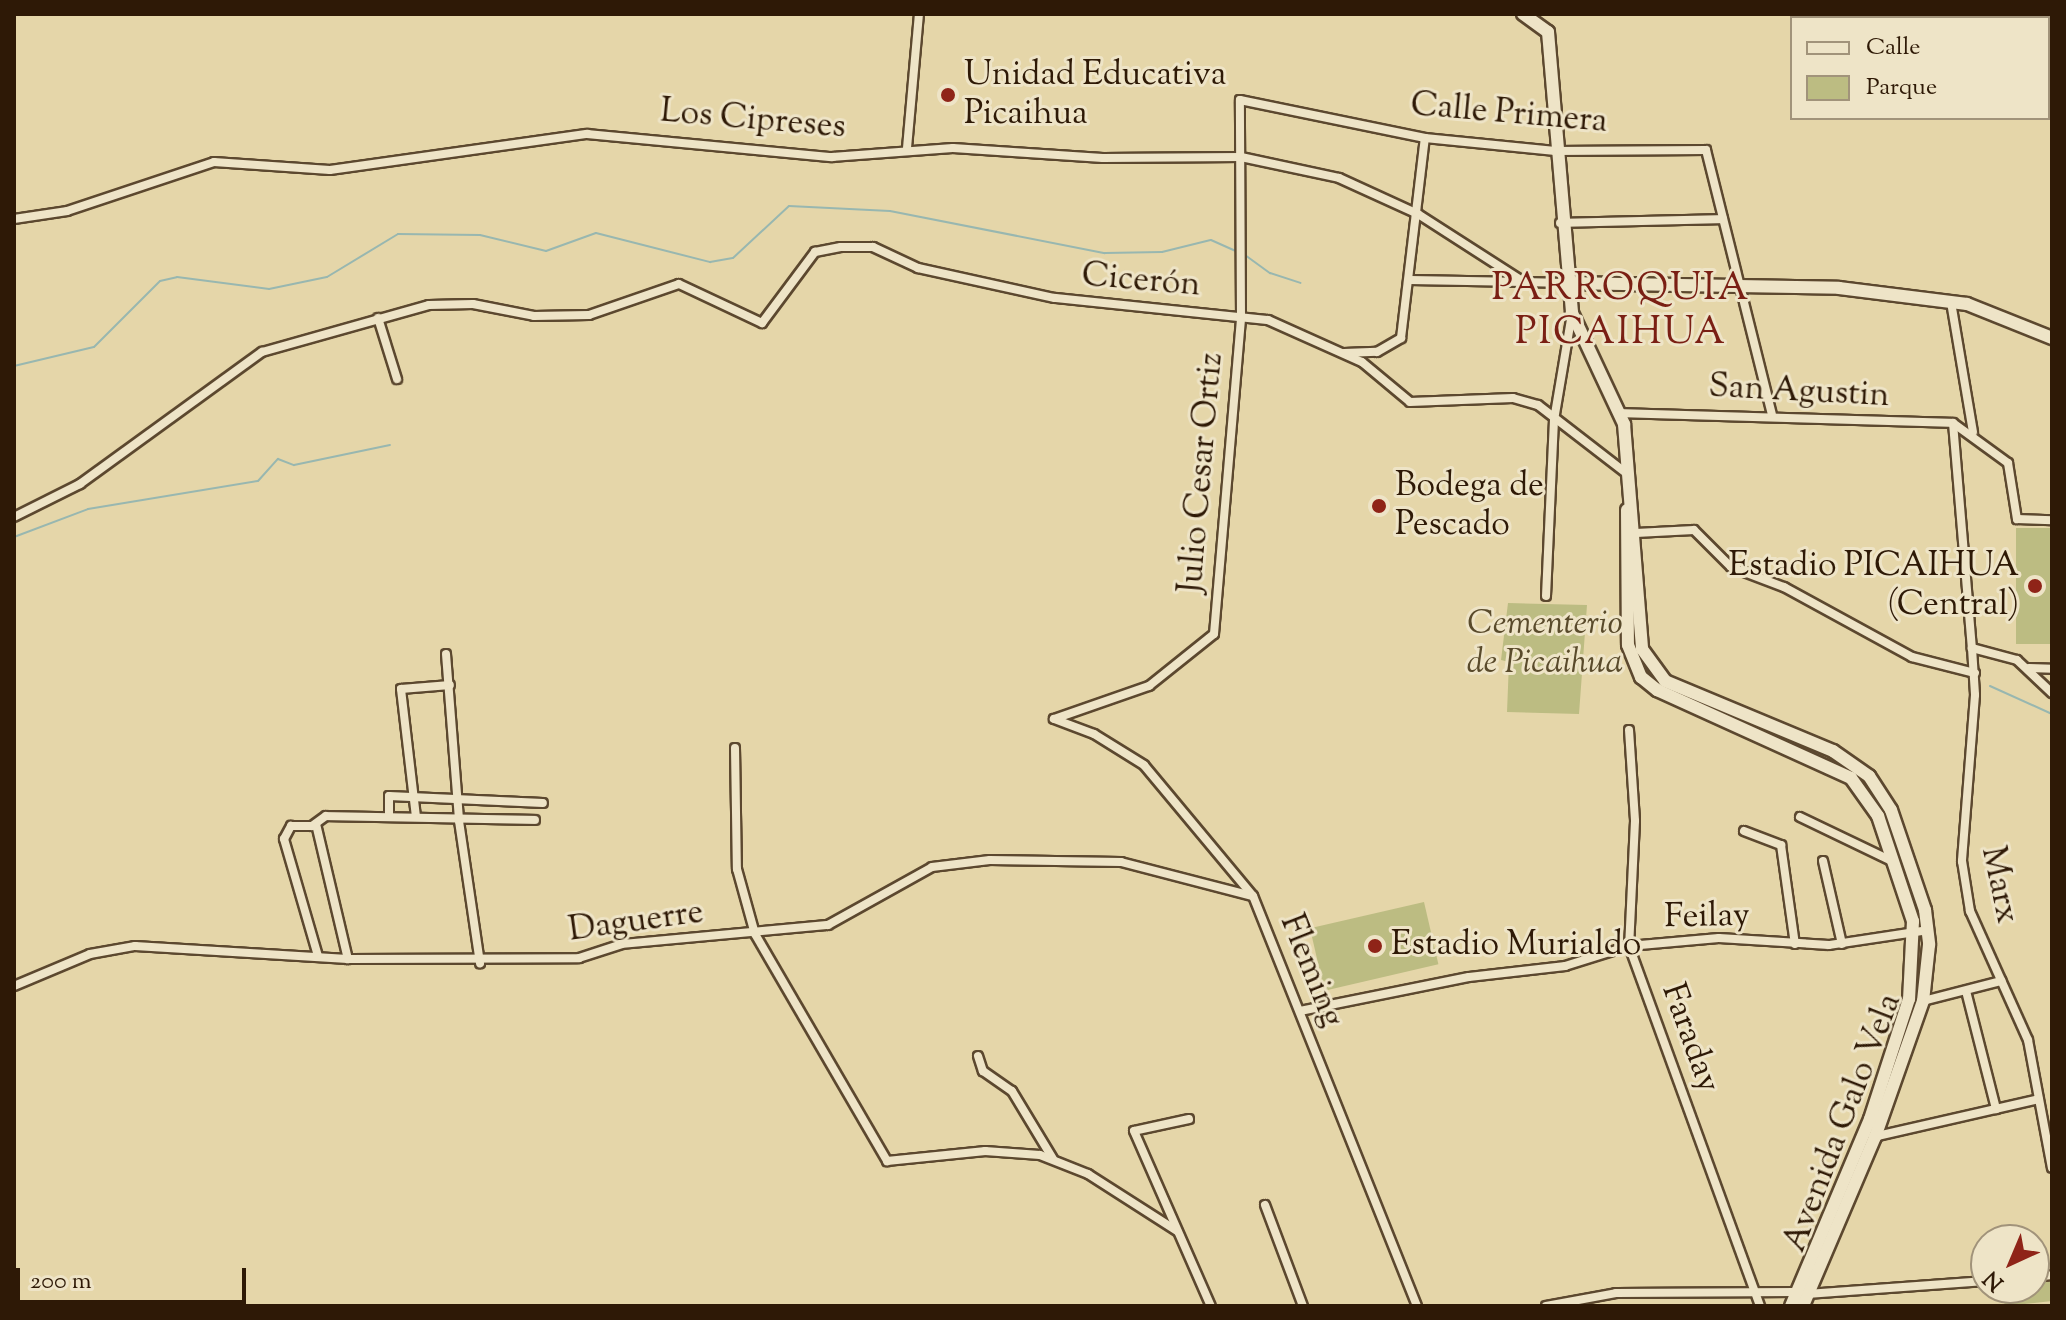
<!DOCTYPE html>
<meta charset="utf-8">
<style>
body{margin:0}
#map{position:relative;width:2066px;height:1320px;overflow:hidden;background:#e5d6a9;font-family:"Sorts Mill Goudy",serif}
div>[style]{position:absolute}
.green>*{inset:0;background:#bcbc82;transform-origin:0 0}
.stream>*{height:2px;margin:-1px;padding:0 1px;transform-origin:1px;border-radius:1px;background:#98b7b0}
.roads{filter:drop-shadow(2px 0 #5c482f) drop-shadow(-2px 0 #5c482f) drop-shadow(0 2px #5c482f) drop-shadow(0 -2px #5c482f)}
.minor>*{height:8px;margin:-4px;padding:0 4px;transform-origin:4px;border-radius:4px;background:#eee4c7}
.secondary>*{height:12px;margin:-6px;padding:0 6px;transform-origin:6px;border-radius:6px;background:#eee4c7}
.dots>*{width:22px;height:22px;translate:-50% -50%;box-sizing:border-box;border:4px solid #eee4c7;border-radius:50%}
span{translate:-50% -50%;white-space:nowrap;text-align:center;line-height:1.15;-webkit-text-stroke:6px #eee4c7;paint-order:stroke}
.poi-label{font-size:34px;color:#2e1906}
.left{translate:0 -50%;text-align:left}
.right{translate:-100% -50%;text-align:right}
.street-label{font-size:34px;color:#2e1906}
.park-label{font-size:34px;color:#594a2b;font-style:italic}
.quarter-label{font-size:38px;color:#7a1f14;letter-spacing:2px}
.frame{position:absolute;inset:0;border:16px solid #2e1906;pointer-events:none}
.legend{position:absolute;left:1790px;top:16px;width:260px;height:104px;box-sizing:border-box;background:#eee4c7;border:2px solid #a1937a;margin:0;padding:10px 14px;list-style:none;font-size:24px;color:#2e1906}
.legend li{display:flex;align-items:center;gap:16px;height:40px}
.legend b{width:40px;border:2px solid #a1937a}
.north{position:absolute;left:1970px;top:1224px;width:80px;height:80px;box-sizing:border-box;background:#eee4c7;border:2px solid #a1937a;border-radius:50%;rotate:224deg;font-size:22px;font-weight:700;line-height:32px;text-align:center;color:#2e1906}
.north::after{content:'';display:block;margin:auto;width:28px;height:36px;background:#8f2418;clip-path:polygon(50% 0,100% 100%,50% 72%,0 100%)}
.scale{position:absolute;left:16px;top:1268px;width:230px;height:36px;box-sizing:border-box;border:4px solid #2e1906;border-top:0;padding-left:10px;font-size:24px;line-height:28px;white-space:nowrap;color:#2e1906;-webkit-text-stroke:6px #eee4c7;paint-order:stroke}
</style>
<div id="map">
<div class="green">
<div style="left:2052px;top:528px;width:116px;height:36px;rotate:90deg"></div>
<div style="clip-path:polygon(1508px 603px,1587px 605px,1579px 714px,1507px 712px,1509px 662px,1501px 660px)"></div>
<div style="left:1424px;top:902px;width:64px;height:117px;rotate:77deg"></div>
<div style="clip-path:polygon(2040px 1265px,2052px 1270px,2052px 1301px,2005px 1306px,2001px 1288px,2034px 1288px)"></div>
</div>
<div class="stream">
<div style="left:1245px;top:255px;width:31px;rotate:36deg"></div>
<div style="left:1270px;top:273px;width:32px;rotate:18deg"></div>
<div style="left:14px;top:366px;width:82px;rotate:-13.4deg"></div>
<div style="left:94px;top:347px;width:93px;rotate:-45deg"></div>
<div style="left:160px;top:281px;width:17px;rotate:-13deg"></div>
<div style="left:177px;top:277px;width:93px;rotate:7.4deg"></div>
<div style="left:269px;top:289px;width:59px;rotate:-11.7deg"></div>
<div style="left:327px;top:277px;width:83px;rotate:-31.2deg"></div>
<div style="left:398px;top:234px;width:82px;rotate:0.7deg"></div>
<div style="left:480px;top:235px;width:68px;rotate:13.6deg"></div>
<div style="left:546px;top:251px;width:53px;rotate:-19.8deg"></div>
<div style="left:596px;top:233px;width:118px;rotate:14.3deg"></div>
<div style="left:710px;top:262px;width:23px;rotate:-10deg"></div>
<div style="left:733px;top:258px;width:76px;rotate:-42.9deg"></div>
<div style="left:789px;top:206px;width:101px;rotate:2.8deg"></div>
<div style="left:890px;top:211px;width:219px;rotate:11.1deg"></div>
<div style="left:1105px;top:253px;width:57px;rotate:-1deg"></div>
<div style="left:1162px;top:252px;width:50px;rotate:-13.8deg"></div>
<div style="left:1211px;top:240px;width:27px;rotate:24deg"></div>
<div style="left:14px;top:537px;width:79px;rotate:-20.7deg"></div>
<div style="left:88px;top:509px;width:172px;rotate:-9.4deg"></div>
<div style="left:258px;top:481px;width:30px;rotate:-48deg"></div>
<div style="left:278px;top:459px;width:17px;rotate:21deg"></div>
<div style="left:294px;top:465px;width:98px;rotate:-11.8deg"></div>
<div style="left:1990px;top:686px;width:68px;rotate:24.3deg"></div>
</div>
<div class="roads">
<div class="minor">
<div style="left:1877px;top:18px;width:4px;rotate:-90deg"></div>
<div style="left:907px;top:148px;width:135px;rotate:-84.9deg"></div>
<div style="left:14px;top:219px;width:54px;rotate:-8.6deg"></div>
<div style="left:67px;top:211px;width:155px;rotate:-18.4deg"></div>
<div style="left:214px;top:162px;width:116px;rotate:3.9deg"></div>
<div style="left:330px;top:170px;width:260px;rotate:-8deg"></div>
<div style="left:587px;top:134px;width:246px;rotate:5.4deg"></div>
<div style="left:832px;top:157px;width:121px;rotate:-4.3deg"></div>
<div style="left:953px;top:148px;width:150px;rotate:3.8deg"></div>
<div style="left:1103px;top:158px;width:138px;rotate:-0.4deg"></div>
<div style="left:1241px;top:157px;width:100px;rotate:12.1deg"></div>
<div style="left:1339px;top:178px;width:87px;rotate:24.5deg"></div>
<div style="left:1418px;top:214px;width:126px;rotate:32.7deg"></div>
<div style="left:1524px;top:282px;width:41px;rotate:1.4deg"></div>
<div style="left:1560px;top:223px;width:163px;rotate:-1.4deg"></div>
<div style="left:1410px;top:280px;width:114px;rotate:1deg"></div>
<div style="left:1951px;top:302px;width:132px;rotate:80.4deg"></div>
<div style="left:378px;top:318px;width:64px;rotate:72.7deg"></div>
<div style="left:1344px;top:353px;width:33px;rotate:-2deg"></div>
<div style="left:1377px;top:352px;width:28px;rotate:-30deg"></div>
<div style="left:1401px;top:338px;width:201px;rotate:-83.2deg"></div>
<div style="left:1621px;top:413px;width:332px;rotate:1.7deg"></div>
<div style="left:1953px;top:423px;width:68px;rotate:36deg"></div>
<div style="left:2008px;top:463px;width:57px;rotate:80.9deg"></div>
<div style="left:2017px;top:519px;width:35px;rotate:2deg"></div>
<div style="left:1953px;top:423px;width:226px;rotate:85.2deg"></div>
<div style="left:14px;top:517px;width:74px;rotate:-26.6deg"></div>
<div style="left:80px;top:484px;width:225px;rotate:-36deg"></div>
<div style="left:262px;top:352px;width:173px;rotate:-15.7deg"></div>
<div style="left:429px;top:305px;width:44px;rotate:-1.3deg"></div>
<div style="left:473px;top:304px;width:62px;rotate:11.1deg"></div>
<div style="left:534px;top:316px;width:55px;rotate:-1deg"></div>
<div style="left:589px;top:315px;width:95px;rotate:-19deg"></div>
<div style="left:679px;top:284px;width:92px;rotate:25.2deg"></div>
<div style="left:762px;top:323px;width:89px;rotate:-53.3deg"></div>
<div style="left:815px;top:252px;width:26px;rotate:-11deg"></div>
<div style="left:841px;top:247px;width:32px"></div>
<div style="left:873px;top:247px;width:50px;rotate:25deg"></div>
<div style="left:918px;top:268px;width:140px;rotate:12.4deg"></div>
<div style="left:1055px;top:298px;width:214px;rotate:5.9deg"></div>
<div style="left:1268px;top:320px;width:103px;rotate:24.1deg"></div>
<div style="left:1362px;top:362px;width:62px;rotate:39.8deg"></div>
<div style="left:1410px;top:402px;width:103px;rotate:-2.2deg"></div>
<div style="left:1513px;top:398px;width:26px;rotate:16deg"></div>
<div style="left:1538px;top:405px;width:116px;rotate:37.7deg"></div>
<div style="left:1636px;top:533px;width:58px;rotate:-3deg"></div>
<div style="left:1694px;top:530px;width:52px;rotate:45deg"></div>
<div style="left:1731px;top:567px;width:57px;rotate:20.7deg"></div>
<div style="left:1784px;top:587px;width:146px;rotate:28.7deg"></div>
<div style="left:1912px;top:657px;width:65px;rotate:14.3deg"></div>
<div style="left:1546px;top:596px;width:176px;rotate:-87.4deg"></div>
<div style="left:1554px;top:420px;width:108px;rotate:-80.4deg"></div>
<div style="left:446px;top:654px;width:168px;rotate:85.5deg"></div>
<div style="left:459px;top:821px;width:144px;rotate:81.6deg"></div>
<div style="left:2029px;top:668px;width:23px;rotate:2deg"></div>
<div style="left:2052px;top:693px;width:48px;rotate:-136.7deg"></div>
<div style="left:2017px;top:660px;width:47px;rotate:-165.1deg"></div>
<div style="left:1972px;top:648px;width:47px;rotate:86.3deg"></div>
<div style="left:1975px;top:695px;width:167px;rotate:94.5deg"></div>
<div style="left:1962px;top:861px;width:51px;rotate:80.9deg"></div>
<div style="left:1970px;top:911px;width:141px;rotate:65.8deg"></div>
<div style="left:2028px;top:1040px;width:130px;rotate:79.4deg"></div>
<div style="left:1629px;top:730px;width:91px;rotate:86.2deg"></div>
<div style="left:1635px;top:821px;width:125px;rotate:92.7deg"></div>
<div style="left:1629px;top:946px;width:383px;rotate:70deg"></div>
<div style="left:735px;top:748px;width:121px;rotate:89.1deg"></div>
<div style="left:737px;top:869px;width:67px;rotate:74.5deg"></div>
<div style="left:755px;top:934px;width:263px;rotate:59.8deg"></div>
<div style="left:887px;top:1161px;width:99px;rotate:-5.8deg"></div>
<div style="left:985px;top:1151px;width:55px;rotate:4.2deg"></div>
<div style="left:1040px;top:1155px;width:52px;rotate:21.6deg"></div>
<div style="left:1088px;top:1174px;width:106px;rotate:32.6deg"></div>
<div style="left:389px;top:817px;width:21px;rotate:-90deg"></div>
<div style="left:389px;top:796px;width:154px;rotate:2.6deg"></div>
<div style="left:416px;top:817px;width:129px;rotate:-96.7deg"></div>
<div style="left:401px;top:689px;width:49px;rotate:-4.7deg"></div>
<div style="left:1800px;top:817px;width:102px;rotate:25.6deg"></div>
<div style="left:316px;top:824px;width:139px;rotate:76.7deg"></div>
<div style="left:1744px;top:831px;width:40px;rotate:21deg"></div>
<div style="left:1781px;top:845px;width:100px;rotate:82deg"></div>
<div style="left:1823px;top:861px;width:85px;rotate:77.1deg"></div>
<div style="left:318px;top:956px;width:122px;rotate:-106.2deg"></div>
<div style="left:284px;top:839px;width:15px;rotate:-62deg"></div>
<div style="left:291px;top:826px;width:21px"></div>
<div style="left:312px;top:826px;width:17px;rotate:-36deg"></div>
<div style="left:326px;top:816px;width:209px;rotate:1.1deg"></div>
<div style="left:14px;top:986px;width:82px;rotate:-22.8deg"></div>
<div style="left:90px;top:954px;width:46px;rotate:-10.1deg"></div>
<div style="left:135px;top:946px;width:213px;rotate:3.5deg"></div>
<div style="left:348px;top:959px;width:231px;rotate:-0.2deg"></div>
<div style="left:579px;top:958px;width:45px;rotate:-18deg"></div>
<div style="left:622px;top:944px;width:207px;rotate:-5.3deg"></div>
<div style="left:828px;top:925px;width:119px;rotate:-29.1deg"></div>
<div style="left:932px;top:867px;width:58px;rotate:-6.9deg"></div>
<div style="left:990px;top:860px;width:131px;rotate:0.9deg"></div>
<div style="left:1121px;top:862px;width:135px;rotate:14.5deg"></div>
<div style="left:1966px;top:991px;width:122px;rotate:75.7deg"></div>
<div style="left:1923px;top:1001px;width:81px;rotate:-14.4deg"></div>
<div style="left:1300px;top:1011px;width:172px;rotate:-11.4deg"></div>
<div style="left:1469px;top:977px;width:97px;rotate:-6.5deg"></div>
<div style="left:1565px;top:966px;width:67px;rotate:-17.4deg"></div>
<div style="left:1629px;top:946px;width:90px;rotate:-5.1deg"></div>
<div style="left:1719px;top:938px;width:110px;rotate:3.6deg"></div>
<div style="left:1829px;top:945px;width:100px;rotate:-8.6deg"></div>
<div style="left:978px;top:1056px;width:16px;rotate:72deg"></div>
<div style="left:983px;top:1071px;width:35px;rotate:35deg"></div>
<div style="left:1012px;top:1091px;width:79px;rotate:58.9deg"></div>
<div style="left:1189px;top:1119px;width:56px;rotate:167.7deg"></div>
<div style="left:1134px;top:1131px;width:191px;rotate:66.3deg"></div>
<div style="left:1873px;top:1137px;width:170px;rotate:-12.9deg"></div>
<div style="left:1265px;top:1205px;width:108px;rotate:69.4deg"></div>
<div style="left:2034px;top:1277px;width:18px;rotate:-6deg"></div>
<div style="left:1807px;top:1294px;width:179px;rotate:-4.2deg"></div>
<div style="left:1417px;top:1306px;width:442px;rotate:-111.8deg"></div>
<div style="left:1253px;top:896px;width:170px;rotate:-129.8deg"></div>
<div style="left:1144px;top:765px;width:59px;rotate:-148.2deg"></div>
<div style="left:1094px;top:734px;width:43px;rotate:-159.4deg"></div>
<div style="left:1054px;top:719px;width:101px;rotate:-19.2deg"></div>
<div style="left:1149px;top:686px;width:83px;rotate:-38.7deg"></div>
<div style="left:1214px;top:634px;width:319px;rotate:-85.1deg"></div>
<div style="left:1241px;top:316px;width:216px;rotate:-90.3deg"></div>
<div style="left:1240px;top:100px;width:189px;rotate:11.6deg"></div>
<div style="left:1425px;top:138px;width:131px;rotate:5.7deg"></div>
<div style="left:1555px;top:151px;width:151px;rotate:-0.4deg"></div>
<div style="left:1706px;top:150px;width:272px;rotate:76deg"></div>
<div style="left:1546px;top:1306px;width:71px;rotate:-10.5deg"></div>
<div style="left:1616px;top:1293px;width:179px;rotate:-0.3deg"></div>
</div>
<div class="secondary">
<div style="left:1523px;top:14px;width:31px;rotate:36deg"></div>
<div style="left:1548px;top:32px;width:282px;rotate:85.1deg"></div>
<div style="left:1572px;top:313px;width:123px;rotate:64.9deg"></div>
<div style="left:1624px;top:424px;width:226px;rotate:85.4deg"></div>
<div style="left:1642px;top:649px;width:39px;rotate:54deg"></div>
<div style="left:1665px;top:681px;width:182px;rotate:22.6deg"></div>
<div style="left:1833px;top:751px;width:44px;rotate:34.8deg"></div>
<div style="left:1869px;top:776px;width:40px;rotate:57.1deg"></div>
<div style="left:1891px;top:810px;width:106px;rotate:71.2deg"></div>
<div style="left:1925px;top:910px;width:35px;rotate:83deg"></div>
<div style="left:1929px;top:945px;width:56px;rotate:96.1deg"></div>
<div style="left:1923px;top:1001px;width:144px;rotate:109.4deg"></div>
<div style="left:1875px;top:1137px;width:184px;rotate:113.1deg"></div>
<div style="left:1565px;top:283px;width:274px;rotate:1deg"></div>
<div style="left:1839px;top:288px;width:129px;rotate:7.1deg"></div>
<div style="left:1967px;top:304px;width:92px;rotate:21.8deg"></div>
<div style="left:1627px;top:510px;width:135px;rotate:89.6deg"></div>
<div style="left:1628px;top:645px;width:35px;rotate:68deg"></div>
<div style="left:1641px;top:677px;width:21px;rotate:39deg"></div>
<div style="left:1657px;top:690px;width:213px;rotate:24.4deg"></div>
<div style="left:1851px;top:778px;width:47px;rotate:54.6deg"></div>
<div style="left:1878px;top:816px;width:111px;rotate:71.6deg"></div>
<div style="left:1913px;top:921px;width:78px;rotate:92.9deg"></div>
<div style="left:1909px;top:999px;width:126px;rotate:108deg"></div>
<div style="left:1870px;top:1119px;width:203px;rotate:112.9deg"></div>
</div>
</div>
<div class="dots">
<div style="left:948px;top:95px;background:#8f2418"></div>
<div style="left:1379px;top:506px;background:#8f2418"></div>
<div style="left:2035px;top:586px;background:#8f2418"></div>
<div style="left:1375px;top:946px;background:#8f2418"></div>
</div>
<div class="poi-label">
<span class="left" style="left:964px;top:95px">Unidad Educativa<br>Picaihua</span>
<span class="left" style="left:1395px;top:506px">Bodega de<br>Pescado</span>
<span class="right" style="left:2019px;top:586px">Estadio PICAIHUA<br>(Central)</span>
<span class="left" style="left:1391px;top:946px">Estadio Murialdo</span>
</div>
<div class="street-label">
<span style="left:1509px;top:114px;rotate:5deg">Calle Primera</span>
<span style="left:753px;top:120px;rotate:5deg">Los Cipreses</span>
<span style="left:1141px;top:281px;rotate:5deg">Cicerón</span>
<span style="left:1799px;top:392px;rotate:3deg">San Agustin</span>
<span style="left:1202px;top:473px;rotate:-85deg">Julio Cesar Ortiz</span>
<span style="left:1999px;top:885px;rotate:78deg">Marx</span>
<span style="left:1707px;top:917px;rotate:-1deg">Feilay</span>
<span style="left:636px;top:922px;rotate:-8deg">Daguerre</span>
<span style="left:1311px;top:971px;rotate:68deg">Fleming</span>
<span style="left:1690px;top:1038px;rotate:70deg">Faraday</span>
<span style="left:1843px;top:1123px;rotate:-69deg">Avenida Galo Vela</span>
</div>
<div class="park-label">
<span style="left:1545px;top:644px">Cementerio<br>de Picaihua</span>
</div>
<div class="quarter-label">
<span style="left:1621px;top:313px">PARROQUIA<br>PICAIHUA</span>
</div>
<div class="frame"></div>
<ul class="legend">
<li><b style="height:10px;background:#eee4c7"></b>Calle</li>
<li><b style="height:22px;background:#bcbc82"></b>Parque</li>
</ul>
<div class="north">N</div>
<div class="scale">200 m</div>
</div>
